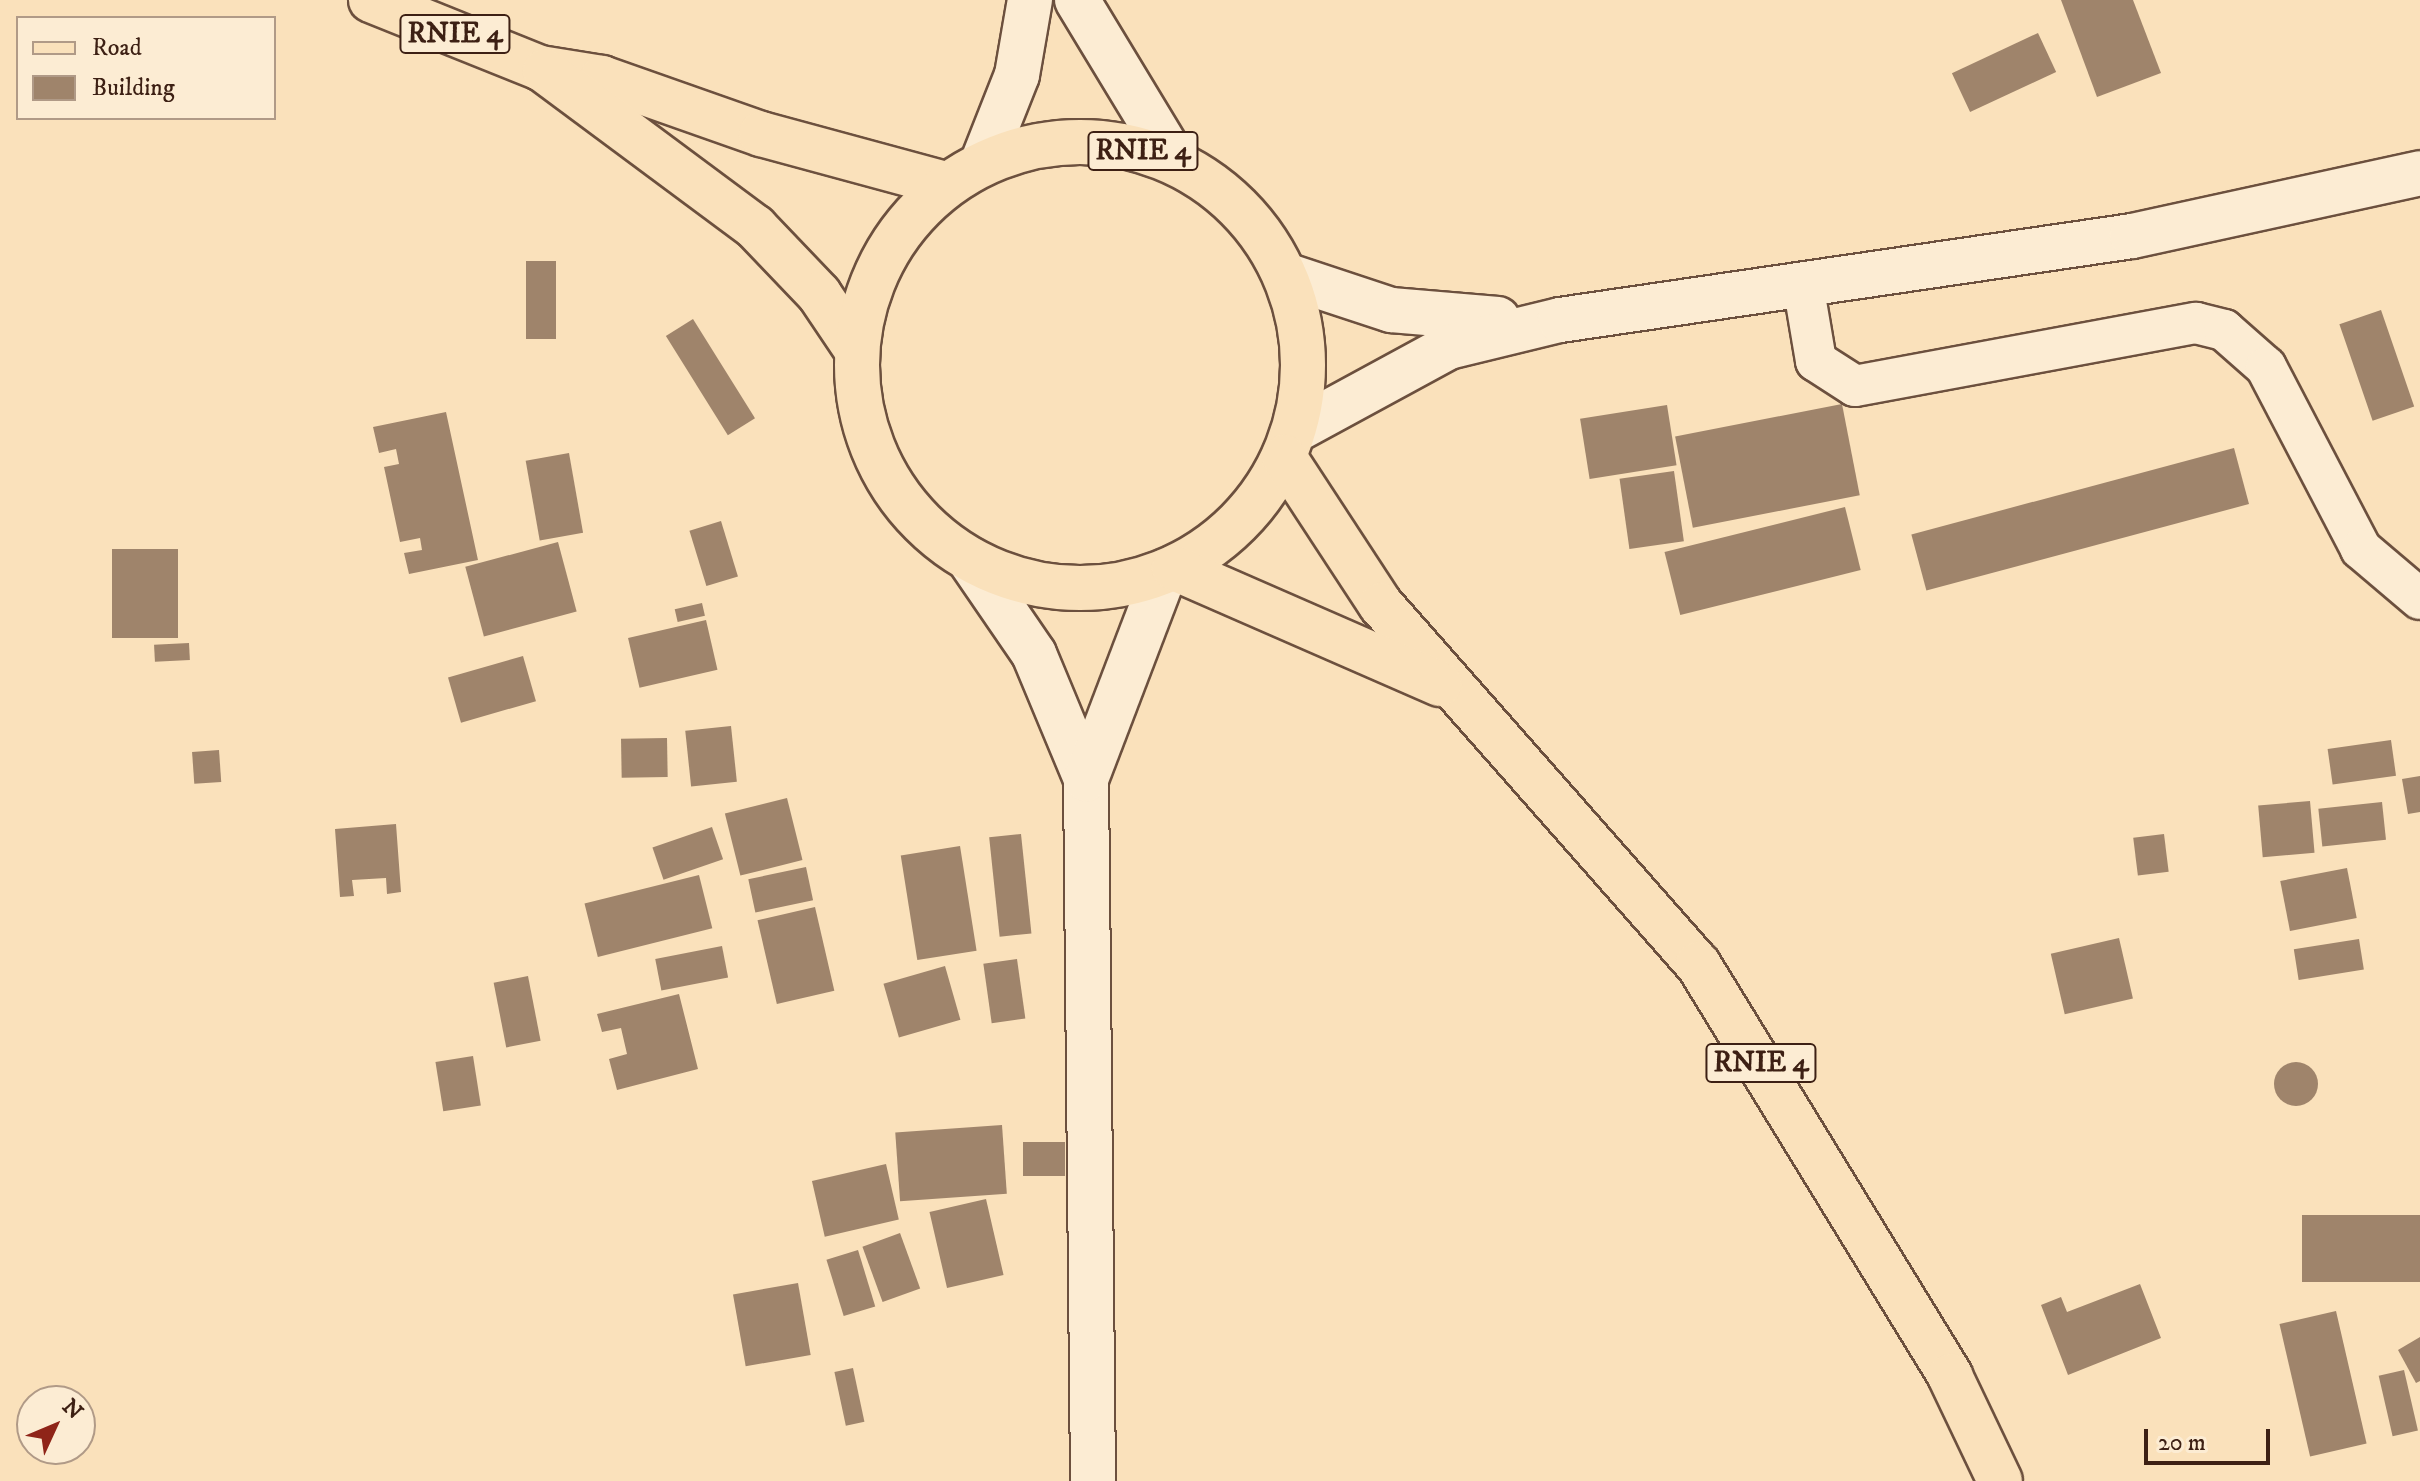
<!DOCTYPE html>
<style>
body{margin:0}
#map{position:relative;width:2420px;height:1481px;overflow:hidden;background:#fae1bb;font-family:"IM FELL DW Pica",serif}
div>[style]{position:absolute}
.building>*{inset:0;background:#9f846b;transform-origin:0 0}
.round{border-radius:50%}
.roads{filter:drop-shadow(2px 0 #6c503e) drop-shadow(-2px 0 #6c503e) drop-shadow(0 2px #6c503e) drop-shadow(0 -2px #6c503e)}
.minor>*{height:40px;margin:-20px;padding:0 20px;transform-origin:20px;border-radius:20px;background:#fcecd3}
.tertiary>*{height:44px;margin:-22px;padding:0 22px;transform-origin:22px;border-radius:22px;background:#fcecd3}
.primary>*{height:44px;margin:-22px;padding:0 22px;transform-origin:22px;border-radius:22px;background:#fae1bb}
.primary>.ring{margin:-22px;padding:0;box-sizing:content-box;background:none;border:44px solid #fae1bb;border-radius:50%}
span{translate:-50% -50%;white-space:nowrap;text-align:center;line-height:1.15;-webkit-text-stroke:6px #fcecd3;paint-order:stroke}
.shield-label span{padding:2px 6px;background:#fcecd3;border:2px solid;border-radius:6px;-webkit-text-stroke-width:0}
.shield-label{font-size:28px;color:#3d2014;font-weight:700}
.legend{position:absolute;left:16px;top:16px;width:260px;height:104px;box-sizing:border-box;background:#fcecd3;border:2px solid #b09a87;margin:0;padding:10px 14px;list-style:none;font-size:24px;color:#3d2014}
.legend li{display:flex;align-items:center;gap:16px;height:40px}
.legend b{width:40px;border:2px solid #b09a87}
.north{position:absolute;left:16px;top:1385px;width:80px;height:80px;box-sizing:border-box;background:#fcecd3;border:2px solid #b09a87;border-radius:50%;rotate:46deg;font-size:22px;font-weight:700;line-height:32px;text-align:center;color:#3d2014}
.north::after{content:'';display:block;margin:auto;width:28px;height:36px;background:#8f2418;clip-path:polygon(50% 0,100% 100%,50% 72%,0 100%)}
.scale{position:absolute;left:2144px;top:1429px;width:126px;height:36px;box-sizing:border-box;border:4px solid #3d2014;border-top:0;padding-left:10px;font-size:24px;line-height:28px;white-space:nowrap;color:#3d2014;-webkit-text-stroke:6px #fcecd3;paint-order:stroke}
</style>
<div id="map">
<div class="building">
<div style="clip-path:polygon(2061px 0,2133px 0,2161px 73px,2097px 97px)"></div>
<div style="left:2038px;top:33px;width:43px;height:95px;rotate:65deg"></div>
<div style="left:526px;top:261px;width:30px;height:78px"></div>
<div style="left:2381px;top:310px;width:102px;height:44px;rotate:71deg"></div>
<div style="left:693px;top:319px;width:117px;height:32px;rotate:58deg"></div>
<div style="left:1842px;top:404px;width:93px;height:170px;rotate:79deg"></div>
<div style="left:1667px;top:405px;width:61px;height:88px;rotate:81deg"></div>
<div style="clip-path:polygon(446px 412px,478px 560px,409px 574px,404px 553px,422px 550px,420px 538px,400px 542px,384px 467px,399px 464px,396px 449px,379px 453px,373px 427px)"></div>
<div style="left:2234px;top:448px;width:58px;height:334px;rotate:75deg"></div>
<div style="left:569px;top:453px;width:81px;height:44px;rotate:80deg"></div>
<div style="left:1674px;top:471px;width:71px;height:55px;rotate:82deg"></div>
<div style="left:1845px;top:507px;width:65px;height:186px;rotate:76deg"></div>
<div style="left:721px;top:521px;width:58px;height:33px;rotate:73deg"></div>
<div style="left:558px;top:542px;width:72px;height:96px;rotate:75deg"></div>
<div style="left:112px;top:549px;width:66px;height:89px"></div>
<div style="left:702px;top:603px;width:13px;height:28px;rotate:77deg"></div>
<div style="left:706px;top:620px;width:51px;height:80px;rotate:77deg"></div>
<div style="left:189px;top:643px;width:17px;height:35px;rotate:87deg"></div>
<div style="left:523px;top:656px;width:47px;height:78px;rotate:74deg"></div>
<div style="left:731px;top:726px;width:56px;height:46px;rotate:84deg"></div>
<div style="left:667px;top:738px;width:39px;height:46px;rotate:89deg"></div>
<div style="left:2391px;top:740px;width:36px;height:64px;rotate:82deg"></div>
<div style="left:219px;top:750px;width:32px;height:27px;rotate:86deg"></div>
<div style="clip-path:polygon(2420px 776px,2420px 812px,2408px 814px,2402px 779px)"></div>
<div style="left:787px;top:798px;width:64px;height:64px;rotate:76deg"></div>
<div style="left:2310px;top:801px;width:52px;height:52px;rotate:85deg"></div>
<div style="left:2382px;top:802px;width:38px;height:64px;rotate:84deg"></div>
<div style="clip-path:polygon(396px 824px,401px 892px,387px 894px,386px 878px,352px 880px,354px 896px,340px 897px,335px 829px)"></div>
<div style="left:712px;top:827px;width:34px;height:63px;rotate:71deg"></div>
<div style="left:1021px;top:834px;width:100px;height:32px;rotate:84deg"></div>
<div style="left:2164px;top:834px;width:38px;height:31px;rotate:83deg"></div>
<div style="left:960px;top:846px;width:106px;height:60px;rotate:81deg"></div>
<div style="left:806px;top:867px;width:34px;height:59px;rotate:78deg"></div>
<div style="left:2347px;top:868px;width:51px;height:68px;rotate:79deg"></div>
<div style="left:699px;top:875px;width:55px;height:118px;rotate:76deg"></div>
<div style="left:815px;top:907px;width:86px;height:59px;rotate:77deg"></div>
<div style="left:2119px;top:938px;width:62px;height:70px;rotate:77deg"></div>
<div style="left:2359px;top:939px;width:31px;height:66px;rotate:81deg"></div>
<div style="left:722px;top:946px;width:32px;height:68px;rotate:79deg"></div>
<div style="left:1017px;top:959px;width:60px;height:34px;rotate:82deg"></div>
<div style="left:945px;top:966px;width:56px;height:64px;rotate:74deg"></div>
<div style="left:528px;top:976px;width:66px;height:35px;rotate:79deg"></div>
<div style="clip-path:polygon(679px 994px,698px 1069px,617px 1090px,609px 1059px,627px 1054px,621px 1028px,602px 1032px,597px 1014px)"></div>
<div style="left:473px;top:1056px;width:50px;height:38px;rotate:81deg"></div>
<div class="round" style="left:2274px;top:1062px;width:44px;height:44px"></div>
<div style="left:1002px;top:1125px;width:69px;height:107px;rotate:86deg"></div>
<div style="left:1023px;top:1142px;width:42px;height:34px"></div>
<div style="left:886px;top:1164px;width:57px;height:76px;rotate:77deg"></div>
<div style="left:986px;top:1199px;width:78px;height:58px;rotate:77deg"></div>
<div style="left:2420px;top:1215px;width:67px;height:118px;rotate:90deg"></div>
<div style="left:900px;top:1233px;width:59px;height:40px;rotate:70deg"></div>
<div style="left:858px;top:1250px;width:59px;height:33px;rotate:73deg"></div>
<div style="left:798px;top:1283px;width:73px;height:66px;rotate:80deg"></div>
<div style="clip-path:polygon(2140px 1284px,2161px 1338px,2068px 1375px,2041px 1305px,2061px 1297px,2067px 1312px)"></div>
<div style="left:2336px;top:1311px;width:136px;height:58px;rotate:77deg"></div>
<div style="clip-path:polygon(2420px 1337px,2420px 1381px,2416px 1383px,2398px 1350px)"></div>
<div style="left:853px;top:1368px;width:55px;height:19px;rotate:78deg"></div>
<div style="left:2404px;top:1370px;width:62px;height:26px;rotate:77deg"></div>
</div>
<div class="roads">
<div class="minor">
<div style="left:1803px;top:284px;width:78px;rotate:80.4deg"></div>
<div style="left:1816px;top:361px;width:46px;rotate:32.7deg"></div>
<div style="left:1855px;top:386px;width:347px;rotate:-10.5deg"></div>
<div style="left:2196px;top:323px;width:29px;rotate:14deg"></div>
<div style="left:2224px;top:330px;width:56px;rotate:41.4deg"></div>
<div style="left:2266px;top:367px;width:205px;rotate:62.4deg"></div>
<div style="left:2361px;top:549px;width:77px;rotate:40.3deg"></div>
</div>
<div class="tertiary">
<div style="left:1077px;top:0;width:189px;rotate:58.8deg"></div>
<div style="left:983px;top:161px;width:92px;rotate:-68.4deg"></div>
<div style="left:1017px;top:75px;width:76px;rotate:-80.2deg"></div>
<div style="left:1285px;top:275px;width:112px;rotate:18.3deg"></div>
<div style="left:1391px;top:310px;width:107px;rotate:4.8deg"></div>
<div style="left:1294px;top:431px;width:176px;rotate:-28.5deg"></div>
<div style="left:1449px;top:347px;width:114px;rotate:-13.7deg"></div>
<div style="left:1560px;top:320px;width:578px;rotate:-8.35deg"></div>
<div style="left:2132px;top:236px;width:295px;rotate:-12.3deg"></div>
<div style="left:969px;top:559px;width:115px;rotate:55.6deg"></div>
<div style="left:1034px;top:654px;width:135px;rotate:67.4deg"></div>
<div style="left:1093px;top:1481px;width:702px;rotate:-90.57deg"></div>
<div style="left:1086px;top:779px;width:222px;rotate:-69.1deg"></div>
</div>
<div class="primary">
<div style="left:371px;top:0;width:182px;rotate:21.9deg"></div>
<div style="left:540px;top:68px;width:63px;rotate:9.2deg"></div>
<div style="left:602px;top:78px;width:169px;rotate:19.4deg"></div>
<div style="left:761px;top:134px;width:191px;rotate:15.2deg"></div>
<div style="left:545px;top:71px;width:262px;rotate:36.6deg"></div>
<div style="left:755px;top:227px;width:93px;rotate:46.3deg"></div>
<div style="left:819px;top:294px;width:66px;rotate:56.1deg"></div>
<div class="ring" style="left:857px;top:142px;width:402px;height:402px"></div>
<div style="left:1284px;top:457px;width:177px;rotate:56.8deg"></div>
<div style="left:1381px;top:605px;width:479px;rotate:48.6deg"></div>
<div style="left:1698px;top:964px;width:483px;rotate:58.5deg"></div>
<div style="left:1950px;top:1376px;width:116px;rotate:64.5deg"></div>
<div style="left:1174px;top:568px;width:290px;rotate:23.6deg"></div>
</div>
</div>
<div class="shield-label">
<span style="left:455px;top:34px">RNIE 4</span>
<span style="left:1143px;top:151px">RNIE 4</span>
<span style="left:1761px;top:1063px">RNIE 4</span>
</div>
<ul class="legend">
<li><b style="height:10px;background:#fae1bb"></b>Road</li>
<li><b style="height:22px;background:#9f846b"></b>Building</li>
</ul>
<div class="north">N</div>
<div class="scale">20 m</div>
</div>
